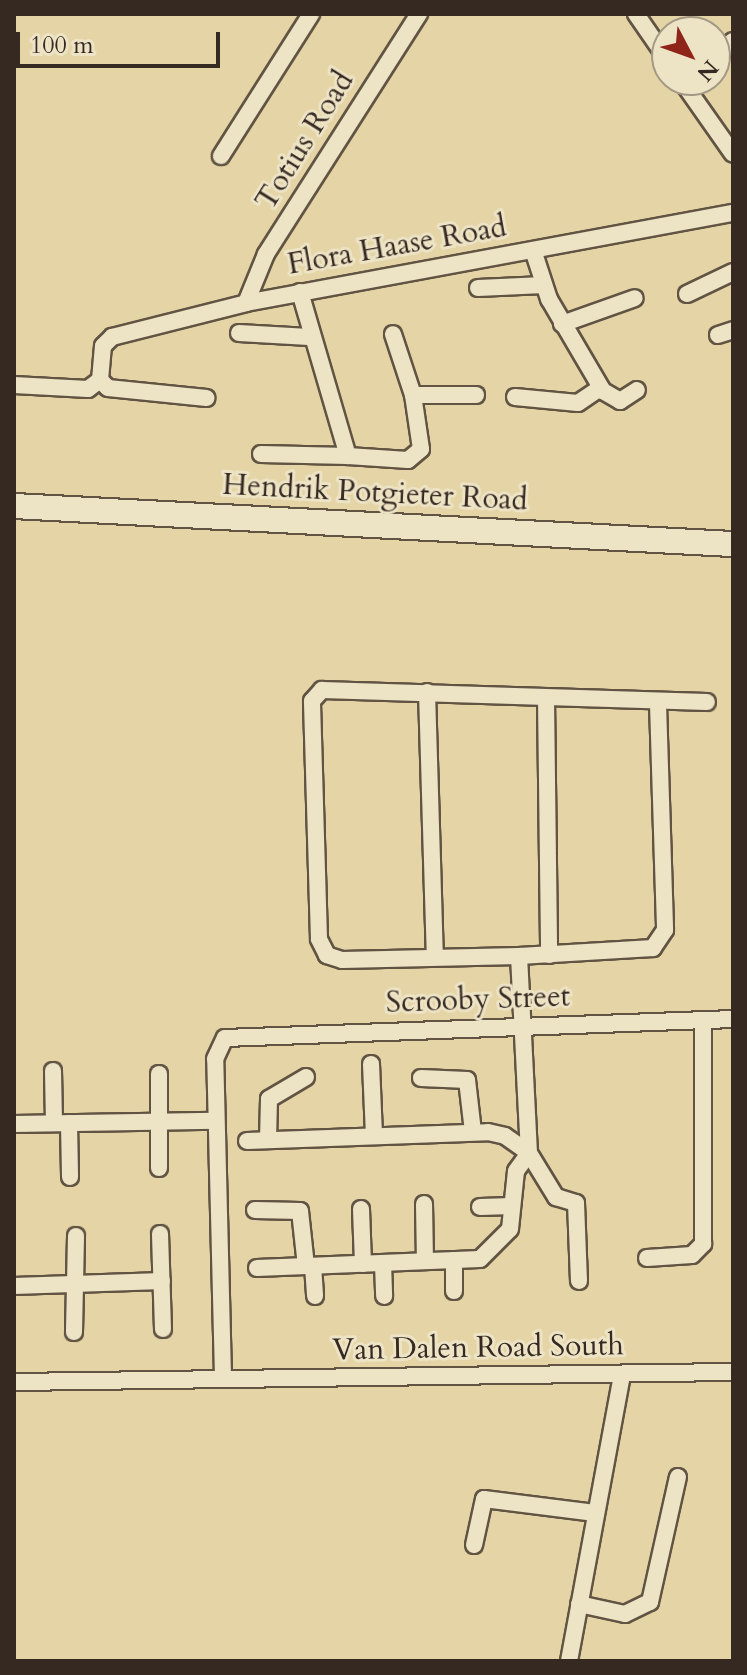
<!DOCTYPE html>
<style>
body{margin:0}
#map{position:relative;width:747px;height:1675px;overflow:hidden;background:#e4d4a6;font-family:Cardo,serif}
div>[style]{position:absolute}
.roads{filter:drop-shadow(2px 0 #615443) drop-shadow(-2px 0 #615443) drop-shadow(0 2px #615443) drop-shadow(0 -2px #615443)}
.street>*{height:16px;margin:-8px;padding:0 8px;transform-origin:8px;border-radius:8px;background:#ede3c5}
.secondary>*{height:24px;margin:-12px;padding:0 12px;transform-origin:12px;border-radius:12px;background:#ede3c5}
span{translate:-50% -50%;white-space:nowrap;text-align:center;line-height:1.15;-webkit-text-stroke:6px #ede3c5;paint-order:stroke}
.street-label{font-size:30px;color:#352922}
.frame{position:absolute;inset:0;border:16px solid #352922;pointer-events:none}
.north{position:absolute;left:651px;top:16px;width:80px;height:80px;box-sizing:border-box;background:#ede3c5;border:2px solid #a39984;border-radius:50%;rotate:131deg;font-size:22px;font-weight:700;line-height:32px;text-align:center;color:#352922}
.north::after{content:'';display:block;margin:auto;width:28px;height:36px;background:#8f2418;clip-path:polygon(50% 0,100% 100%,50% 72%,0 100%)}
.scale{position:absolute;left:16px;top:32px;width:204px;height:36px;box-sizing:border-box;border:4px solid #352922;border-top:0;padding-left:10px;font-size:24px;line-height:28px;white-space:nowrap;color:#352922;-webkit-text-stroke:6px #ede3c5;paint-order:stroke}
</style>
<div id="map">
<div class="roads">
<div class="street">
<div style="left:636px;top:14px;width:55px;rotate:55.4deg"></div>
<div style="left:715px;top:60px;width:26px;rotate:-47deg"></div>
<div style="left:681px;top:80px;width:90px;rotate:54.9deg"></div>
<div style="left:221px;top:156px;width:168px;rotate:-57.6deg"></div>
<div style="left:533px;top:250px;width:52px;rotate:71.9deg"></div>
<div style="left:549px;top:299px;width:107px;rotate:59.6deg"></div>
<div style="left:603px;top:391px;width:20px;rotate:30deg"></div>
<div style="left:620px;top:401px;width:20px;rotate:-33deg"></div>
<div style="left:478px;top:288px;width:66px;rotate:-2.6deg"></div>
<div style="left:300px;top:292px;width:171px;rotate:73.7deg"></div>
<div style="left:348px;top:456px;width:60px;rotate:3.8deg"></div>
<div style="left:408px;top:460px;width:17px;rotate:-40deg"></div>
<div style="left:421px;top:449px;width:55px;rotate:-98.4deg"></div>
<div style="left:413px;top:395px;width:64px;rotate:-108.2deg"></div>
<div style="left:687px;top:294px;width:51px;rotate:-25.6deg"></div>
<div style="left:246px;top:303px;width:53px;rotate:-67.8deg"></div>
<div style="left:266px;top:254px;width:285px;rotate:-57.5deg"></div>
<div style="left:562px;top:324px;width:77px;rotate:-19.6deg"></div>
<div style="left:239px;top:333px;width:70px;rotate:3.3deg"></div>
<div style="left:718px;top:335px;width:16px;rotate:-18deg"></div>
<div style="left:100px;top:380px;width:11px;rotate:45deg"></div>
<div style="left:108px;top:388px;width:99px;rotate:5.8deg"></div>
<div style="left:14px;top:385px;width:74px;rotate:3.1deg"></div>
<div style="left:88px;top:389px;width:15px;rotate:-37deg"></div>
<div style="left:100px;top:380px;width:34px;rotate:-85deg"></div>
<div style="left:103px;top:346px;width:13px;rotate:-45deg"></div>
<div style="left:112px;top:337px;width:138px;rotate:-14.2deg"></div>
<div style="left:246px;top:303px;width:495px;rotate:-10.5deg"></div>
<div style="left:413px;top:395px;width:63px"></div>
<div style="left:515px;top:397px;width:63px;rotate:5.4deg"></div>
<div style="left:578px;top:403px;width:27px;rotate:-34deg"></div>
<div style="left:261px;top:454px;width:87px;rotate:1.3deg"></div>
<div style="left:427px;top:692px;width:265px;rotate:88.3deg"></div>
<div style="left:546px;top:698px;width:257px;rotate:89.3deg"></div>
<div style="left:658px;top:704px;width:226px;rotate:88.2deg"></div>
<div style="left:665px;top:930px;width:22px;rotate:124deg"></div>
<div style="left:653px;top:948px;width:134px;rotate:176.6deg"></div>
<div style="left:519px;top:956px;width:177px;rotate:178.7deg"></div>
<div style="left:342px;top:960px;width:16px;rotate:-162deg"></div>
<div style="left:327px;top:955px;width:18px;rotate:-117deg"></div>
<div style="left:319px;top:939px;width:238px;rotate:-91.7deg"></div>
<div style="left:312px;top:701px;width:15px;rotate:-48deg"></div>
<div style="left:322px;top:690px;width:385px;rotate:1.8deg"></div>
<div style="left:519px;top:956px;width:197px;rotate:87.1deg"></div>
<div style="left:371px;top:1064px;width:72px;rotate:87.6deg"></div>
<div style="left:53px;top:1071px;width:52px;rotate:88.9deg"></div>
<div style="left:159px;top:1074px;width:94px;rotate:90deg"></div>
<div style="left:421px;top:1078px;width:46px;rotate:2.5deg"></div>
<div style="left:467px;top:1080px;width:52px;rotate:83.4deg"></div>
<div style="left:69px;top:1123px;width:54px;rotate:88.9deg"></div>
<div style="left:14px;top:1124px;width:202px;rotate:-0.9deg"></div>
<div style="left:268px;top:1140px;width:41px;rotate:-88.6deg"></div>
<div style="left:269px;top:1099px;width:43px;rotate:-30.7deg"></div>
<div style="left:247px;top:1141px;width:241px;rotate:-2.1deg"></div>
<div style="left:488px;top:1132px;width:17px;rotate:13deg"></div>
<div style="left:505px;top:1136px;width:29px;rotate:35deg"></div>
<div style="left:529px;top:1153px;width:52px;rotate:58.5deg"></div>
<div style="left:556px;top:1197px;width:21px;rotate:17deg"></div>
<div style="left:576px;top:1203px;width:78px;rotate:87.8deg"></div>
<div style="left:424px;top:1204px;width:57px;rotate:89deg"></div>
<div style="left:480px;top:1207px;width:32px;rotate:-2deg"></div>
<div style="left:361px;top:1209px;width:55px;rotate:87.9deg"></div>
<div style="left:255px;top:1210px;width:45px;rotate:1.3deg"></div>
<div style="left:300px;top:1211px;width:55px;rotate:83.8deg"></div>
<div style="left:160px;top:1234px;width:95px;rotate:88.2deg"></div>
<div style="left:647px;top:1258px;width:45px;rotate:-3.8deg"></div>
<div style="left:692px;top:1255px;width:16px;rotate:-45deg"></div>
<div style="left:703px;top:1244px;width:221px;rotate:-90deg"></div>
<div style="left:383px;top:1263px;width:33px;rotate:88deg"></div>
<div style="left:313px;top:1266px;width:30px;rotate:86deg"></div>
<div style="left:257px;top:1268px;width:223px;rotate:-2.3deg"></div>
<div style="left:480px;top:1259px;width:42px;rotate:-45deg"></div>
<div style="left:510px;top:1229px;width:58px;rotate:-84.1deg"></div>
<div style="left:516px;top:1171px;width:22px;rotate:-54deg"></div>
<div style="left:14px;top:1286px;width:148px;rotate:-1.9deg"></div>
<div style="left:454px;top:1291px;width:31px;rotate:-90deg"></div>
<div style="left:74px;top:1332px;width:96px;rotate:-88.8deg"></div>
<div style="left:223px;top:1377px;width:318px;rotate:-91.4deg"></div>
<div style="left:215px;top:1059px;width:23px;rotate:-65deg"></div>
<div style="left:225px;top:1038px;width:508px;rotate:-2.14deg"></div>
<div style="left:14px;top:1382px;width:719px;rotate:-0.8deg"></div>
<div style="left:474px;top:1545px;width:47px;rotate:-77.7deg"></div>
<div style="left:484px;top:1499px;width:112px;rotate:7.2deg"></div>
<div style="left:579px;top:1604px;width:47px;rotate:12.3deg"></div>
<div style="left:625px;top:1614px;width:28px;rotate:-26deg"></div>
<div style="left:650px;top:1602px;width:128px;rotate:-77.4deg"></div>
<div style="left:569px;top:1661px;width:292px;rotate:-79.5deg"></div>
</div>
<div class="secondary">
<div style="left:14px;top:506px;width:720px;rotate:3.03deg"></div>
</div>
</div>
<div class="street-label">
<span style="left:305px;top:141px;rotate:-58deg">Totius Road</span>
<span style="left:397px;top:246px;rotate:-10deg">Flora Haase Road</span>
<span style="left:375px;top:493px;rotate:3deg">Hendrik Potgieter Road</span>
<span style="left:478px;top:1000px;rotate:-2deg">Scrooby Street</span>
<span style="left:478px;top:1348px;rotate:-1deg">Van Dalen Road South</span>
</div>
<div class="frame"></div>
<div class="north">N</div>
<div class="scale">100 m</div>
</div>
